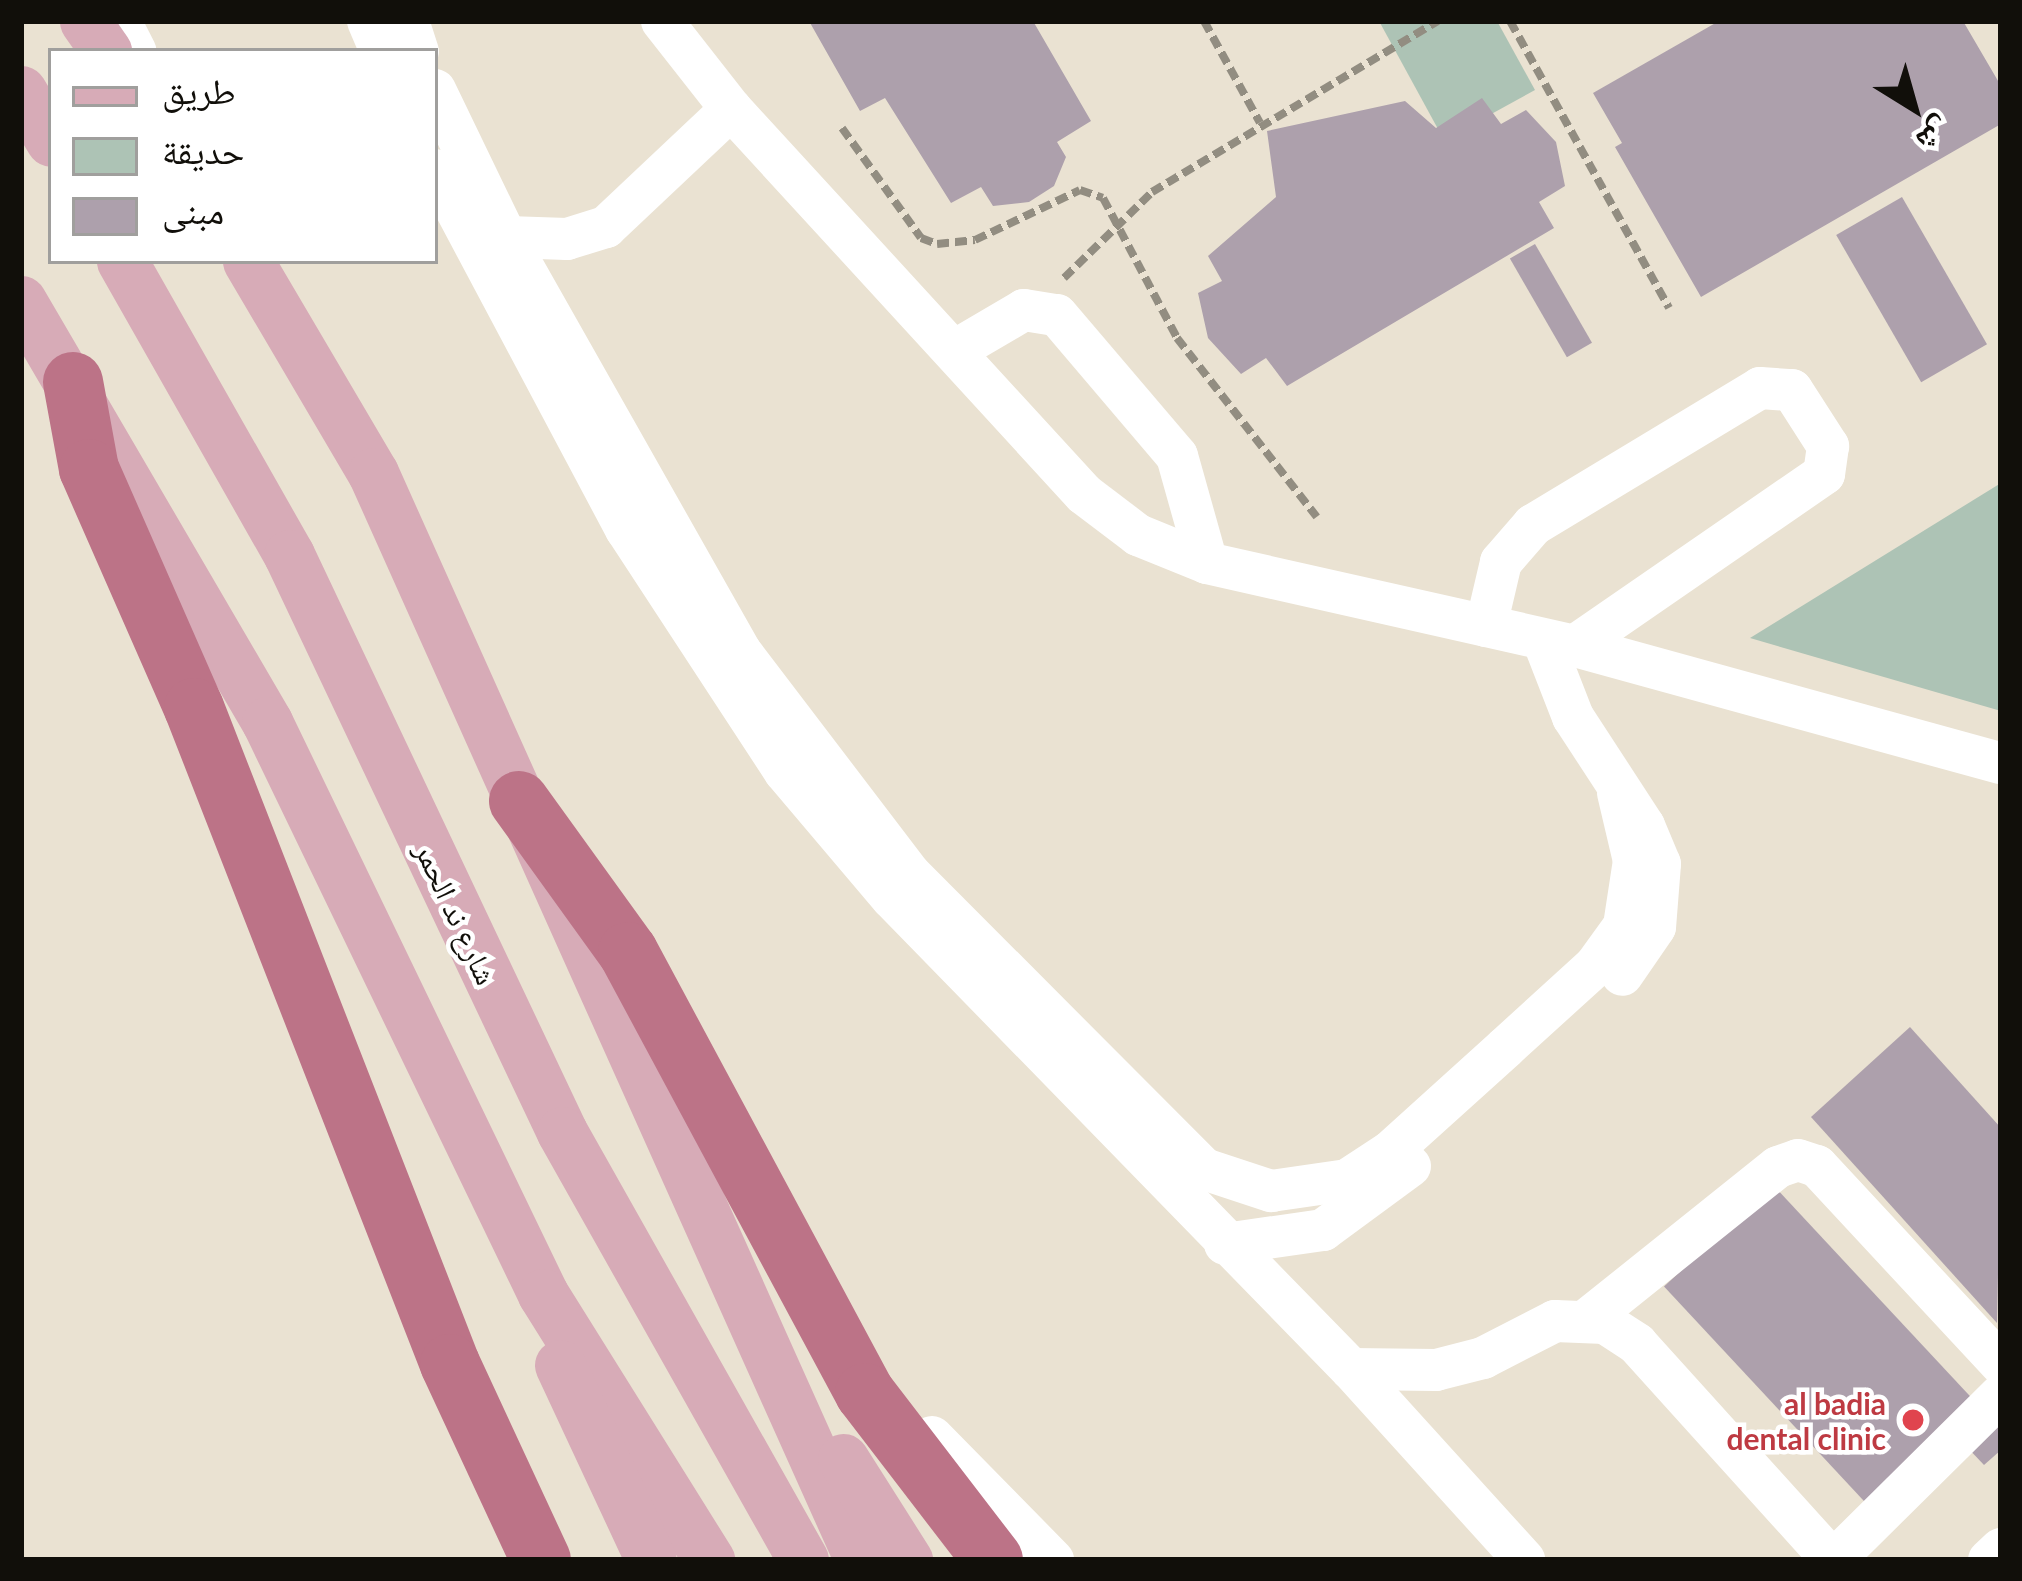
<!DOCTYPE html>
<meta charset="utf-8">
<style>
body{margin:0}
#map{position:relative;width:2022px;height:1581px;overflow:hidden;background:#eae2d2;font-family:Lato,"Noto Naskh Arabic",sans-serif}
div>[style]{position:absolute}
.green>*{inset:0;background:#adc3b5}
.building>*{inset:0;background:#ada0ac;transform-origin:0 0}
.path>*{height:8px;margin-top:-4px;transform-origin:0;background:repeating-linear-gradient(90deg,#928d81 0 12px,transparent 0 18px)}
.minor>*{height:42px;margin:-21px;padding:0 21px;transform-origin:21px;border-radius:21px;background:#fff}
.major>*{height:51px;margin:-25.5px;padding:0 25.5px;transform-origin:25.5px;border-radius:25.5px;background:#d7abb7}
.highway>*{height:60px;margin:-30px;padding:0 30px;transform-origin:30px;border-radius:30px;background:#bc7387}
.dots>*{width:33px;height:33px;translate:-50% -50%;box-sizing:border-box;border:6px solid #fff;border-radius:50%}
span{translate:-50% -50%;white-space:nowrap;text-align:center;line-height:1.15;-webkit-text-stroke:9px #fff;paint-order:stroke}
.street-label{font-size:30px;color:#110f0a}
.health-label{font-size:30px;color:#be3a42;font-weight:700}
.right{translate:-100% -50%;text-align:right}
.frame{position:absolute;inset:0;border:24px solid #110f0a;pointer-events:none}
.legend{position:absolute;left:48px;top:48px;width:390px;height:216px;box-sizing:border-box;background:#fff;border:3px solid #a09f9d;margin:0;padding:15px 21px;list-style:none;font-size:36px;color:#110f0a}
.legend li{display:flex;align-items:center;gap:24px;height:60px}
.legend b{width:60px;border:3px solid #a09f9d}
.north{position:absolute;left:1854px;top:48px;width:120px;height:120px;-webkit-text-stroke:9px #fff;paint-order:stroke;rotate:143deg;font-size:33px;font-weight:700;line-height:48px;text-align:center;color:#110f0a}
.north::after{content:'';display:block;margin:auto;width:42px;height:54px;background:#110f0a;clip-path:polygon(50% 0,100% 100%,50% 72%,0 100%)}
</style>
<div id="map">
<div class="green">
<div style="clip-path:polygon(1379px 21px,1497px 21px,1535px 90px,1444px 140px)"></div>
<div style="clip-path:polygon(2001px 483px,2001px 711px,1750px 638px)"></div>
</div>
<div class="building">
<div style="clip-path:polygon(809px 21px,1033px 21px,1091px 121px,1057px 142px,1066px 157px,1054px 186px,1029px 202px,993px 206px,981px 187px,951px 203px,885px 98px,860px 111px)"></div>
<div style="clip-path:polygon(1719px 21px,1963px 21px,2001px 86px,2001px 124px,1701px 297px,1615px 147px,1622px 143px,1593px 93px)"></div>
<div style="clip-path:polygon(1482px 98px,1501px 124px,1526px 110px,1556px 142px,1565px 186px,1539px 202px,1554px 228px,1287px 386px,1266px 358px,1241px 374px,1208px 338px,1198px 293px,1222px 281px,1208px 256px,1276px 197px,1267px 131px,1405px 101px,1436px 128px)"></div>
<div style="left:1902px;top:197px;width:170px;height:76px;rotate:60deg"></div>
<div style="left:1535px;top:244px;width:114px;height:29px;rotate:60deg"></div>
<div style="clip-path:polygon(1910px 1027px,2001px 1128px,1997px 1323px,1811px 1117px)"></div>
<div style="left:1773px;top:1185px;width:302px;height:149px;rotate:47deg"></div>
<div style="clip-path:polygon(2001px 1414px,2001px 1450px,1984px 1465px,1966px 1446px)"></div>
</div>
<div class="path">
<div style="left:1204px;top:21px;width:116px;rotate:61.2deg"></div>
<div style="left:1510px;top:21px;width:328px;rotate:61deg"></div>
<div style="left:842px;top:128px;width:135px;rotate:54.3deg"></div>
<div style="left:921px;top:238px;width:17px;rotate:21deg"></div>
<div style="left:937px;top:244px;width:38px;rotate:-6deg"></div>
<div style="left:975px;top:240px;width:116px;rotate:-25.5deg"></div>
<div style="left:1080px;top:190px;width:24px;rotate:19deg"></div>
<div style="left:1103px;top:198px;width:158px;rotate:62.1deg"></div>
<div style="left:1177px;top:338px;width:227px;rotate:52deg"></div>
<div style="left:1064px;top:278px;width:123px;rotate:-44.3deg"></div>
<div style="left:1152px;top:192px;width:333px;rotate:-30.9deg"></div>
</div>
<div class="minor">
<div style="left:120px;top:21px;width:34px;rotate:63deg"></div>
<div style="left:368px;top:21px;width:33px;rotate:67deg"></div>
<div style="left:408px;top:21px;width:32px;rotate:72deg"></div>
<div style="left:662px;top:21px;width:112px;rotate:51.9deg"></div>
<div style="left:731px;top:109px;width:522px;rotate:47.48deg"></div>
<div style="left:1084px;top:494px;width:68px;rotate:37.2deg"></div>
<div style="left:1138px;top:535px;width:74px;rotate:22.1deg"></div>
<div style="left:1207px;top:563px;width:377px;rotate:12.7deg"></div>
<div style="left:1575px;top:646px;width:442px;rotate:15.4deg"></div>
<div style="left:435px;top:90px;width:163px;rotate:64.2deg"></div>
<div style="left:506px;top:237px;width:476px;rotate:60.5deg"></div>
<div style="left:740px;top:651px;width:280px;rotate:52.7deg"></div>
<div style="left:910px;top:874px;width:416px;rotate:45.1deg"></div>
<div style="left:1204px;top:1169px;width:71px;rotate:18.2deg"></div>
<div style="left:1271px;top:1191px;width:77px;rotate:-8.2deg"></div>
<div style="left:1347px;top:1180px;width:51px;rotate:-33.1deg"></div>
<div style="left:1390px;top:1152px;width:155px;rotate:-42.1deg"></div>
<div style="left:1505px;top:1048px;width:122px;rotate:-42.3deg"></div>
<div style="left:1595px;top:966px;width:49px;rotate:-54.1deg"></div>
<div style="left:1624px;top:926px;width:66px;rotate:-81.3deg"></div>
<div style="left:1634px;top:861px;width:70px;rotate:-103.2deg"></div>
<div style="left:435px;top:170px;width:407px;rotate:62deg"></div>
<div style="left:626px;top:529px;width:290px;rotate:56.8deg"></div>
<div style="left:785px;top:772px;width:165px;rotate:49.7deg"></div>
<div style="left:892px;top:898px;width:658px;rotate:45.74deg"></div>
<div style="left:1351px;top:1369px;width:258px;rotate:47.8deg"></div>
<div style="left:506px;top:237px;width:61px;rotate:1.9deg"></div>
<div style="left:567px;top:239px;width:41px;rotate:-17.1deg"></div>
<div style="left:606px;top:227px;width:172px;rotate:-43.3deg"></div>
<div style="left:954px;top:351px;width:81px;rotate:-30.4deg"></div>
<div style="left:1024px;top:310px;width:33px;rotate:9deg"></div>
<div style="left:1057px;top:315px;width:185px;rotate:49.6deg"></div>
<div style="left:1177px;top:456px;width:111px;rotate:74.3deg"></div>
<div style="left:1486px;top:626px;width:66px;rotate:-76.8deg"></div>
<div style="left:1501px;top:562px;width:49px;rotate:-49.1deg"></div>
<div style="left:1533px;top:525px;width:265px;rotate:-31.1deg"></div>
<div style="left:1760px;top:388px;width:32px;rotate:4deg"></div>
<div style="left:1792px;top:390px;width:67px;rotate:57.3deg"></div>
<div style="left:1828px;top:446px;width:28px;rotate:98deg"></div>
<div style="left:1824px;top:474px;width:303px;rotate:145.4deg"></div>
<div style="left:1543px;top:640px;width:83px;rotate:68.7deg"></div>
<div style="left:1573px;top:717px;width:130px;rotate:56.9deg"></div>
<div style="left:1644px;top:826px;width:41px;rotate:67.2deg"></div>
<div style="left:1660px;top:864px;width:63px;rotate:94.5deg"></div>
<div style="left:1655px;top:927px;width:58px;rotate:124.5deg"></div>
<div style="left:1225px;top:1244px;width:99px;rotate:-8.1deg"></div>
<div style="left:1323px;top:1230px;width:108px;rotate:-36.3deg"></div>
<div style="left:1588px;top:1319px;width:243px;rotate:-38.7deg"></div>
<div style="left:1778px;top:1167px;width:21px;rotate:-19deg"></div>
<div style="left:1798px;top:1160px;width:20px;rotate:18deg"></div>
<div style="left:1817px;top:1166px;width:270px;rotate:47.1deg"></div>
<div style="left:1351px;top:1369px;width:85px;rotate:0.7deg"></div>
<div style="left:1436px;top:1370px;width:49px;rotate:-14.3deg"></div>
<div style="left:1483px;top:1358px;width:81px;rotate:-27.2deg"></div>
<div style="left:1555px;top:1321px;width:50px;rotate:2.3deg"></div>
<div style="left:1605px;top:1323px;width:38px;rotate:33deg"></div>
<div style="left:1637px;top:1344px;width:291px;rotate:47.9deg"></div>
<div style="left:932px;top:1437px;width:173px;rotate:45.5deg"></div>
<div style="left:1834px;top:1560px;width:235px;rotate:-44.7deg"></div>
<div style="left:1989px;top:1560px;width:16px;rotate:-43deg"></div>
</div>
<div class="major">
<div style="left:85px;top:21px;width:37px;rotate:55deg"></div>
<div style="left:21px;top:91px;width:58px;rotate:59deg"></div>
<div style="left:122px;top:261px;width:338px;rotate:60.4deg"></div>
<div style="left:289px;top:555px;width:638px;rotate:64.68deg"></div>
<div style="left:562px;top:1132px;width:491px;rotate:60.6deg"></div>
<div style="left:248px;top:261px;width:246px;rotate:59.5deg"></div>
<div style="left:373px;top:473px;width:1191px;rotate:65.87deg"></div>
<div style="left:21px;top:301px;width:488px;rotate:59.7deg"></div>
<div style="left:267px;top:722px;width:635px;rotate:64.24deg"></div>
<div style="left:543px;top:1294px;width:314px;rotate:58deg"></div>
<div style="left:560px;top:1365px;width:215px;rotate:65deg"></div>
<div style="left:843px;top:1459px;width:120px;rotate:57.6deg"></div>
</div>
<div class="highway">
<div style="left:73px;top:382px;width:88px;rotate:79.6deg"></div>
<div style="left:89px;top:469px;width:261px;rotate:66.3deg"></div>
<div style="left:194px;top:708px;width:704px;rotate:68.68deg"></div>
<div style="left:450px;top:1364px;width:216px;rotate:65.1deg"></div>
<div style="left:519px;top:801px;width:186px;rotate:54.2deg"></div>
<div style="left:628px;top:952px;width:501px;rotate:61.75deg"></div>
<div style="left:865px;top:1393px;width:210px;rotate:52.5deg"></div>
</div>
<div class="dots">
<div style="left:1913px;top:1420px;background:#e0444e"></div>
</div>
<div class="street-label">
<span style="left:457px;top:913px;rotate:65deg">شارع ند الحمر</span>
</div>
<div class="health-label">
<span class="right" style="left:1886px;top:1420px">al badia<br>dental clinic</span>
</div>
<div class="frame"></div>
<ul class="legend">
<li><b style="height:15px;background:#d7abb7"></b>طريق</li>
<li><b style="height:33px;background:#adc3b5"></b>حديقة</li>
<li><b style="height:33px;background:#ada0ac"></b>مبنى</li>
</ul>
<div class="north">ش</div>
</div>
